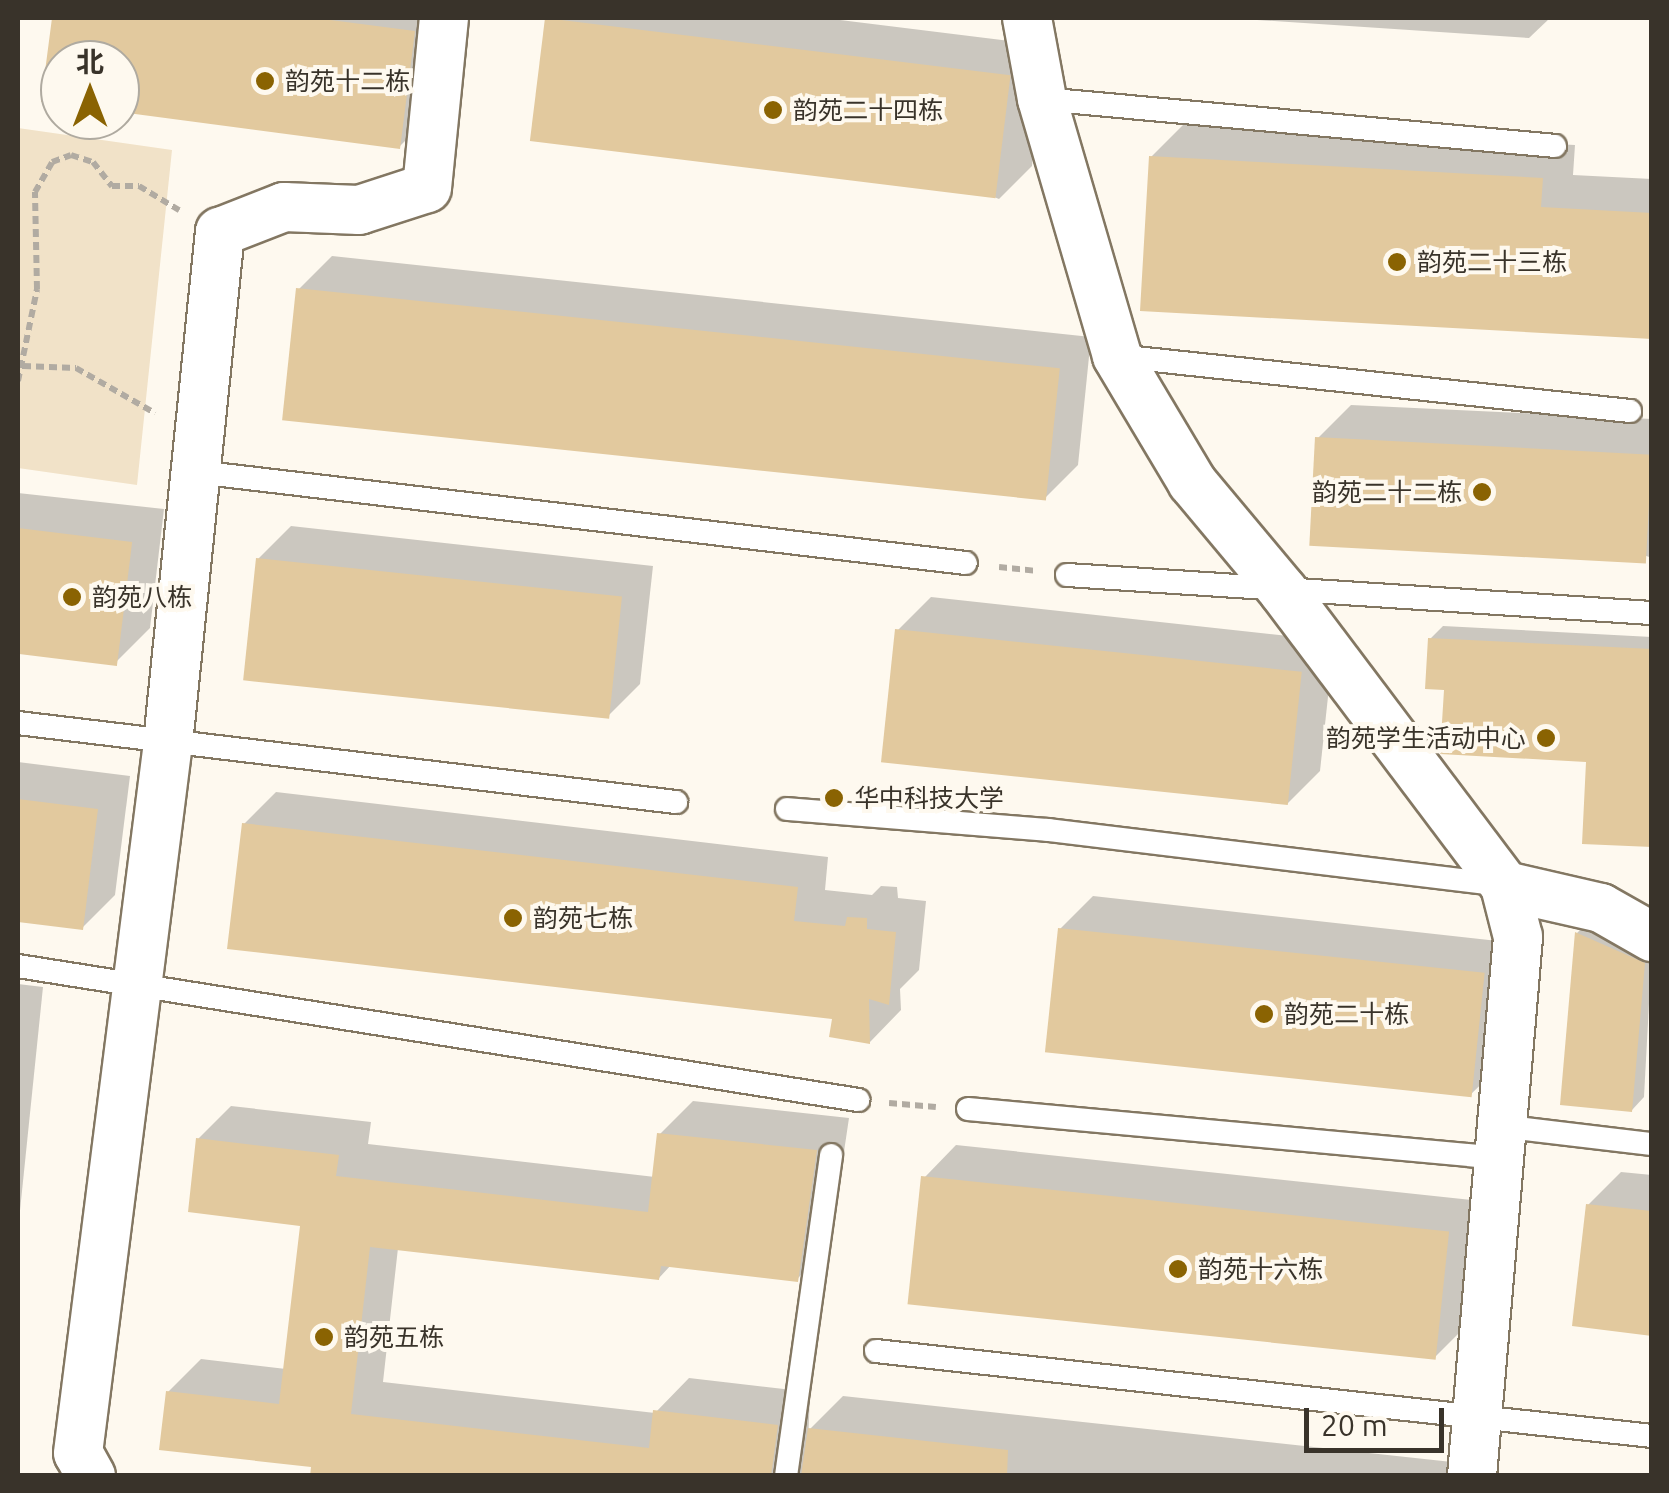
<!DOCTYPE html>
<meta charset="utf-8">
<style>
body{margin:0}
#map{position:relative;width:1669px;height:1493px;overflow:hidden;background:#fef9ef;font-family:Ubuntu,"Noto Sans SC",sans-serif}
div>[style]{position:absolute}
.green>*{inset:0;background:#f1e2c8}
.shadow>*{inset:0;background:#0003}
.building>*{inset:0;background:#e2c99e;transform-origin:0 0}
.path>*{height:6px;margin-top:-3px;transform-origin:0;background:repeating-linear-gradient(90deg,#b1aba2 0 8px,transparent 0 13px)}
.roads{filter:drop-shadow(2px 0 #837762) drop-shadow(-2px 0 #837762) drop-shadow(0 2px #837762) drop-shadow(0 -2px #837762)}
.service>*{height:22px;margin:-11px;padding:0 11px;transform-origin:11px;border-radius:11px;background:#fff}
.minor>*{height:48px;margin:-24px;padding:0 24px;transform-origin:24px;border-radius:24px;background:#fff}
.dots>*{width:28px;height:28px;translate:-50% -50%;box-sizing:border-box;border:5px solid #fef9ef;border-radius:50%}
span{translate:-50% -50%;white-space:nowrap;text-align:center;line-height:1.15;-webkit-text-stroke:8px #fef9ef;paint-order:stroke}
.poi-label{font-size:25px;color:#39332a}
.left{translate:0 -50%;text-align:left}
.right{translate:-100% -50%;text-align:right}
.frame{position:absolute;inset:0;border:20px solid #39332a;pointer-events:none}
.north{position:absolute;left:40px;top:40px;width:100px;height:100px;box-sizing:border-box;background:#fef9ef;border:2px solid #afaaa0;border-radius:50%;rotate:0deg;font-size:28px;font-weight:700;line-height:40px;text-align:center;color:#39332a}
.north::after{content:'';display:block;margin:auto;width:35px;height:45px;background:#8a6302;clip-path:polygon(50% 0,100% 100%,50% 72%,0 100%)}
.scale{position:absolute;left:1304px;top:1408px;width:140px;height:45px;box-sizing:border-box;border:5px solid #39332a;border-top:0;padding-left:12px;font-size:30px;line-height:35px;white-space:nowrap;color:#39332a;-webkit-text-stroke:8px #fef9ef;paint-order:stroke}
</style>
<div id="map">
<div class="green">
<div style="clip-path:polygon(18px 128px,172px 150px,137px 485px,18px 468px)"></div>
</div>
<div class="shadow">
<div style="clip-path:polygon(54px 18px,444px 18px,433px 113px,400px 146px,120px 110px,120px 60px,60px 60px,60px 102px,44px 100px)"></div>
<div style="clip-path:polygon(824px 18px,1042px 45px,1032px 166px,999px 199px,548px 19px)"></div>
<div style="clip-path:polygon(1227px 18px,1550px 18px,1529px 38px)"></div>
<div style="clip-path:polygon(1184px 124px,1575px 145px,1573px 175px,1652px 179px,1652px 337px,1151px 157px)"></div>
<div style="clip-path:polygon(332px 256px,1091px 337px,1078px 465px,1045px 498px,299px 289px)"></div>
<div style="clip-path:polygon(1351px 405px,1652px 419px,1652px 558px,1318px 438px)"></div>
<div style="clip-path:polygon(18px 493px,164px 509px,150px 628px,117px 661px,18px 650px)"></div>
<div style="clip-path:polygon(291px 526px,653px 566px,640px 684px,607px 717px,258px 559px)"></div>
<div style="clip-path:polygon(931px 597px,1334px 641px,1320px 771px,1287px 804px,898px 630px)"></div>
<div style="clip-path:polygon(1443px 626px,1652px 637px,1652px 845px,1588px 759px,1430px 639px)"></div>
<div style="clip-path:polygon(18px 762px,130px 776px,115px 895px,82px 928px,18px 920px)"></div>
<div style="clip-path:polygon(276px 792px,828px 857px,825px 890px,872px 895px,881px 886px,897px 887px,898px 898px,926px 901px,919px 970px,900px 989px,901px 1010px,870px 1042px,835px 1016px,244px 824px)"></div>
<div style="clip-path:polygon(1093px 896px,1516px 943px,1502px 1064px,1469px 1096px,1060px 929px)"></div>
<div style="clip-path:polygon(1590px 920px,1652px 948px,1644px 1097px,1632px 1110px,1577px 933px)"></div>
<div style="clip-path:polygon(18px 984px,43px 987px,18px 1230px)"></div>
<div style="clip-path:polygon(693px 1101px,849px 1118px,830px 1246px,797px 1279px,671px 1265px,659px 1278px,398px 1248px,383px 1382px,655px 1413px,689px 1378px,810px 1392px,808px 1447px,810px 1429px,843px 1396px,1452px 1462px,1451px 1476px,312px 1476px,313px 1465px,168px 1392px,201px 1359px,286px 1369px,303px 1223px,198px 1139px,231px 1106px,371px 1122px,368px 1144px,655px 1177px,660px 1134px)"></div>
<div style="clip-path:polygon(956px 1145px,1481px 1201px,1468px 1324px,1435px 1357px,924px 1178px)"></div>
<div style="clip-path:polygon(1621px 1172px,1652px 1175px,1652px 1333px,1588px 1205px)"></div>
</div>
<div class="building">
<div style="clip-path:polygon(52px 18px,315px 18px,415px 31px,400px 149px,120px 112px,120px 60px,60px 60px,60px 104px,41px 102px)"></div>
<div style="left:545px;top:18px;width:469px;height:124px;rotate:7deg"></div>
<div style="clip-path:polygon(1149px 156px,1543px 178px,1541px 207px,1652px 213px,1652px 339px,1140px 311px)"></div>
<div style="left:296px;top:288px;width:768px;height:133px;rotate:6deg"></div>
<div style="left:1315px;top:437px;width:337px;height:109px;rotate:3deg"></div>
<div style="left:18px;top:528px;width:115px;height:125px;rotate:7deg"></div>
<div style="left:256px;top:558px;width:368px;height:123px;rotate:6deg"></div>
<div style="left:895px;top:629px;width:409px;height:134px;rotate:6deg"></div>
<div style="clip-path:polygon(1428px 638px,1652px 649px,1652px 847px,1582px 844px,1586px 762px,1440px 754px,1444px 690px,1425px 689px)"></div>
<div style="clip-path:polygon(18px 799px,98px 809px,83px 930px,18px 922px)"></div>
<div style="clip-path:polygon(242px 823px,798px 887px,794px 921px,845px 926px,847px 917px,867px 918px,867px 929px,896px 932px,889px 1005px,869px 999px,870px 1044px,829px 1037px,832px 1019px,227px 949px)"></div>
<div style="left:1058px;top:928px;width:429px;height:125px;rotate:6deg"></div>
<div style="clip-path:polygon(1575px 932px,1645px 963px,1632px 1112px,1560px 1105px)"></div>
<div style="clip-path:polygon(657px 1133px,817px 1150px,798px 1282px,661px 1266px,659px 1280px,370px 1247px,351px 1414px,649px 1448px,653px 1410px,778px 1425px,771px 1476px,310px 1476px,311px 1467px,159px 1450px,166px 1391px,279px 1404px,300px 1226px,188px 1212px,196px 1138px,339px 1155px,336px 1176px,648px 1212px)"></div>
<div style="left:921px;top:1176px;width:531px;height:129px;rotate:6deg"></div>
<div style="clip-path:polygon(1586px 1204px,1652px 1211px,1652px 1336px,1572px 1326px)"></div>
<div style="clip-path:polygon(808px 1428px,1008px 1450px,1007px 1476px,801px 1476px)"></div>
</div>
<div class="path">
<div style="left:23px;top:366px;width:53px;rotate:2.2deg"></div>
<div style="left:76px;top:368px;width:91px;rotate:29.7deg"></div>
<div style="left:18px;top:381px;width:94px;rotate:-78.3deg"></div>
<div style="left:37px;top:289px;width:97px;rotate:-91.2deg"></div>
<div style="left:35px;top:192px;width:34px;rotate:-60deg"></div>
<div style="left:52px;top:162px;width:20px;rotate:-20deg"></div>
<div style="left:71px;top:155px;width:23px;rotate:18deg"></div>
<div style="left:93px;top:162px;width:31px;rotate:52deg"></div>
<div style="left:112px;top:186px;width:27px"></div>
<div style="left:139px;top:186px;width:47px;rotate:31deg"></div>
<div style="left:999px;top:567px;width:37px;rotate:6deg"></div>
<div style="left:889px;top:1103px;width:47px;rotate:4.9deg"></div>
</div>
<div class="roads">
<div class="service">
<div style="left:1042px;top:99px;width:515px;rotate:5.23deg"></div>
<div style="left:1117px;top:356px;width:516px;rotate:6.12deg"></div>
<div style="left:197px;top:472px;width:774px;rotate:6.75deg"></div>
<div style="left:1067px;top:575px;width:585px;rotate:3.72deg"></div>
<div style="left:18px;top:723px;width:663px;rotate:6.85deg"></div>
<div style="left:787px;top:809px;width:262px;rotate:4.6deg"></div>
<div style="left:1048px;top:830px;width:456px;rotate:6.9deg"></div>
<div style="left:18px;top:966px;width:851px;rotate:9.06deg"></div>
<div style="left:968px;top:1109px;width:534px;rotate:5.26deg"></div>
<div style="left:1500px;top:1126px;width:153px;rotate:6.8deg"></div>
<div style="left:876px;top:1351px;width:781px;rotate:6.25deg"></div>
<div style="left:786px;top:1476px;width:324px;rotate:-82deg"></div>
</div>
<div class="minor">
<div style="left:1027px;top:18px;width:82px;rotate:79.5deg"></div>
<div style="left:1042px;top:99px;width:268px;rotate:73.7deg"></div>
<div style="left:1117px;top:356px;width:147px;rotate:59.2deg"></div>
<div style="left:1192px;top:482px;width:142px;rotate:50.1deg"></div>
<div style="left:1283px;top:591px;width:369px;rotate:53deg"></div>
<div style="left:1505px;top:886px;width:53px;rotate:75.7deg"></div>
<div style="left:1518px;top:937px;width:541px;rotate:94.88deg"></div>
<div style="left:1505px;top:886px;width:98px;rotate:12.9deg"></div>
<div style="left:1601px;top:908px;width:59px;rotate:29.6deg"></div>
<div style="left:91px;top:1476px;width:26px;rotate:-119deg"></div>
<div style="left:78px;top:1453px;width:716px;rotate:-82.78deg"></div>
<div style="left:168px;top:743px;width:514px;rotate:-84.19deg"></div>
<div style="left:220px;top:232px;width:69px;rotate:-21.3deg"></div>
<div style="left:284px;top:207px;width:75px;rotate:2.3deg"></div>
<div style="left:359px;top:210px;width:71px;rotate:-17.9deg"></div>
<div style="left:427px;top:188px;width:171px;rotate:-84.3deg"></div>
</div>
</div>
<div class="dots">
<div style="left:265px;top:81px;background:#8a6302"></div>
<div style="left:773px;top:110px;background:#8a6302"></div>
<div style="left:1397px;top:262px;background:#8a6302"></div>
<div style="left:1482px;top:492px;background:#8a6302"></div>
<div style="left:72px;top:597px;background:#8a6302"></div>
<div style="left:1546px;top:738px;background:#8a6302"></div>
<div style="left:834px;top:798px;background:#8a6302"></div>
<div style="left:513px;top:918px;background:#8a6302"></div>
<div style="left:1264px;top:1014px;background:#8a6302"></div>
<div style="left:1178px;top:1269px;background:#8a6302"></div>
<div style="left:324px;top:1337px;background:#8a6302"></div>
</div>
<div class="poi-label">
<span class="left" style="left:285px;top:81px">韵苑十二栋</span>
<span class="left" style="left:793px;top:110px">韵苑二十四栋</span>
<span class="left" style="left:1417px;top:262px">韵苑二十三栋</span>
<span class="right" style="left:1462px;top:492px">韵苑二十二栋</span>
<span class="left" style="left:92px;top:597px">韵苑八栋</span>
<span class="right" style="left:1526px;top:738px">韵苑学生活动中心</span>
<span class="left" style="left:854px;top:798px">华中科技大学</span>
<span class="left" style="left:533px;top:918px">韵苑七栋</span>
<span class="left" style="left:1284px;top:1014px">韵苑二十栋</span>
<span class="left" style="left:1198px;top:1269px">韵苑十六栋</span>
<span class="left" style="left:344px;top:1337px">韵苑五栋</span>
</div>
<div class="frame"></div>
<div class="north">北</div>
<div class="scale">20 m</div>
</div>
